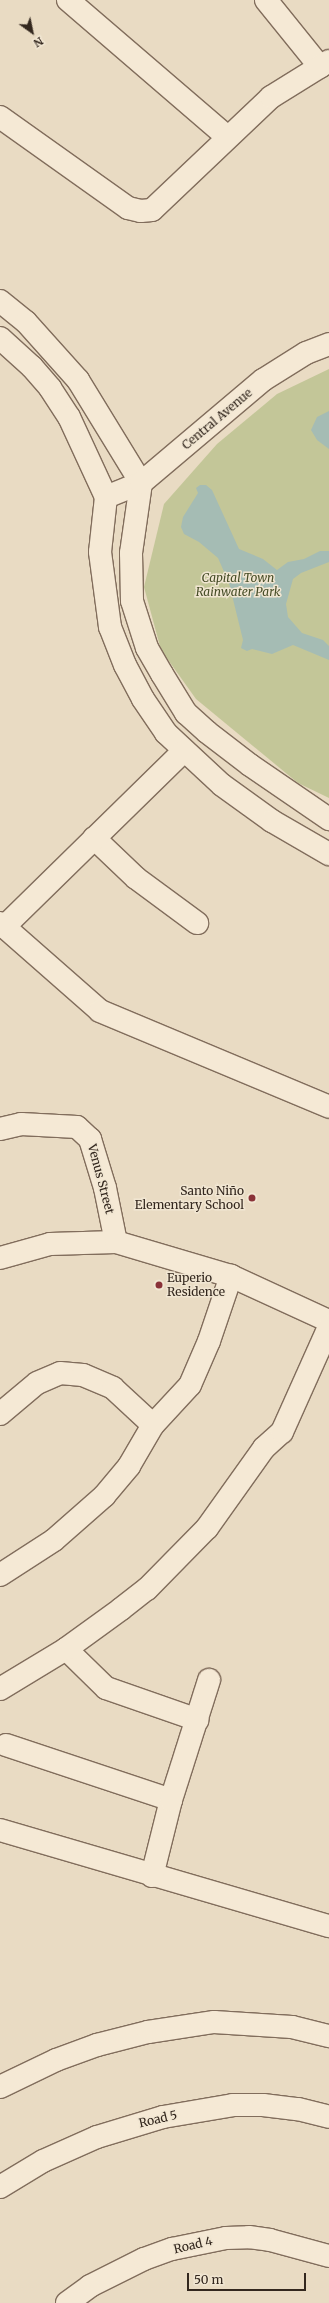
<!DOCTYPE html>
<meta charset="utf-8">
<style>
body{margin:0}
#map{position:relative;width:329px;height:2303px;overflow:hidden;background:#e9dbc3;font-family:Merriweather,serif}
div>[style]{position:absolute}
.green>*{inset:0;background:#c3c698}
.water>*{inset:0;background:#a5bcb4}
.roads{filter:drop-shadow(1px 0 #816d5c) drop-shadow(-1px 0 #816d5c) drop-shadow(0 1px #816d5c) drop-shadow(0 -1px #816d5c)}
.minor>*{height:22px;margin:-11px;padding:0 11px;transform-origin:11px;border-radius:11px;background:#f5e9d5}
.dots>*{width:11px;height:11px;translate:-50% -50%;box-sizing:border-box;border:2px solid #f1e6d2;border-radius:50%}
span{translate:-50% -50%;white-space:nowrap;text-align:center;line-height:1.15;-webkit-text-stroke:3px #f1e6d2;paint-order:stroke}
.street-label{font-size:12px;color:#33271e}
.park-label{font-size:12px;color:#464d27;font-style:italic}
.poi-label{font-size:12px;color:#33271e}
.right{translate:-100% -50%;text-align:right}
.left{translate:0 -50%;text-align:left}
.north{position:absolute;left:12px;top:12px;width:40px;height:40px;-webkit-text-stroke:3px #f1e6d2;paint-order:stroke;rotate:147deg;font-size:11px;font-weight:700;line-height:16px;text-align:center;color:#33271e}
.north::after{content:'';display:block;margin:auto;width:14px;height:18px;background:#33271e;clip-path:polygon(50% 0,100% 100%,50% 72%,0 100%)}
.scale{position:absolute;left:187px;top:2273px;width:119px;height:18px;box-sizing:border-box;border:2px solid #33271e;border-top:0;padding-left:5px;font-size:12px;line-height:14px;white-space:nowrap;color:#33271e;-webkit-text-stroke:3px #f1e6d2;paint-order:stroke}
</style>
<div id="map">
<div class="green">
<div style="clip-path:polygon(329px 369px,329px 798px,298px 783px,196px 699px,161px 650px,144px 587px,164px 504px,217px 444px,277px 394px)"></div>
</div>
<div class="water">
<div style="clip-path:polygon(329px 411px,329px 449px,317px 440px,311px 430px,317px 417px)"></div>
<div style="clip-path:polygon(200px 485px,206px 485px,212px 490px,239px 549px,263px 559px,277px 570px,288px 562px,304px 559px,320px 551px,329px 551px,329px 562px,301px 573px,293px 579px,286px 604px,288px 617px,302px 633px,323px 640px,329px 646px,329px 660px,293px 645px,272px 654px,252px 649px,247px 651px,241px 648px,243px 640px,229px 583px,218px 558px,199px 542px,184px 534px,181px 527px,183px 517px,198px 493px,196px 488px)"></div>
</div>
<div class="roads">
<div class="minor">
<div style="left:68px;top:0;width:210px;rotate:40.7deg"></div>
<div style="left:266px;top:0;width:86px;rotate:51.1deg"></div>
<div style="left:0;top:117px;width:157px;rotate:35.4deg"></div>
<div style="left:128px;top:208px;width:13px;rotate:13deg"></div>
<div style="left:141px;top:211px;width:11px;rotate:-5deg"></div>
<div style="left:152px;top:210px;width:164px;rotate:-43.5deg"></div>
<div style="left:271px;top:97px;width:68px;rotate:-31.8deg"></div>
<div style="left:0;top:301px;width:33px;rotate:39deg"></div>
<div style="left:26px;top:322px;width:78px;rotate:48.1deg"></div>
<div style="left:78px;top:380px;width:121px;rotate:58.5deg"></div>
<div style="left:141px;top:483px;width:71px;rotate:98.1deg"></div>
<div style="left:131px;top:553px;width:48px;rotate:88.8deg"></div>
<div style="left:132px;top:601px;width:49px;rotate:72.3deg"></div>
<div style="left:147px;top:648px;width:30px;rotate:60deg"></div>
<div style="left:162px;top:674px;width:46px;rotate:58.4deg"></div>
<div style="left:186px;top:713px;width:28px;rotate:42deg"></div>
<div style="left:207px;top:732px;width:54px;rotate:37.5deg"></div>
<div style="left:250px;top:765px;width:96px;rotate:34.4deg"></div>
<div style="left:0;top:338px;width:43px;rotate:42.2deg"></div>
<div style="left:32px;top:367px;width:28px;rotate:49deg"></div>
<div style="left:50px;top:388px;width:35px;rotate:57deg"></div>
<div style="left:69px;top:417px;width:88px;rotate:65.2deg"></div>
<div style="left:106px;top:497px;width:55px;rotate:96.2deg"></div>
<div style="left:100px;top:552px;width:76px;rotate:82.4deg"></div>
<div style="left:110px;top:627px;width:41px;rotate:68.5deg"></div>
<div style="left:125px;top:665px;width:38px;rotate:62deg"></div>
<div style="left:143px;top:699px;width:41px;rotate:55.9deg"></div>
<div style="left:166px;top:733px;width:76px;rotate:42.9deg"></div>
<div style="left:222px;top:785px;width:62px;rotate:35.8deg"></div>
<div style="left:272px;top:821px;width:66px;rotate:30.1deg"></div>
<div style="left:106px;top:497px;width:38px;rotate:-22deg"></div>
<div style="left:141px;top:483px;width:160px;rotate:-40.2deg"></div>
<div style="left:263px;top:380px;width:51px;rotate:-32.1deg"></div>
<div style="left:306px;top:353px;width:25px;rotate:-21deg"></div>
<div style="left:94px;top:838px;width:58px;rotate:43.6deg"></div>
<div style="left:136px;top:878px;width:76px;rotate:36.4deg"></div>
<div style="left:0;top:923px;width:133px;rotate:41.3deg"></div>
<div style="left:100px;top:1011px;width:248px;rotate:22.7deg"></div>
<div style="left:4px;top:927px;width:252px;rotate:-44.4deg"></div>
<div style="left:0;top:1129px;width:22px;rotate:-13deg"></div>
<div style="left:21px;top:1124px;width:56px;rotate:3.1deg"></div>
<div style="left:77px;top:1127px;width:18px;rotate:43deg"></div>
<div style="left:90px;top:1139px;width:51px;rotate:73deg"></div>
<div style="left:105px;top:1188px;width:55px;rotate:78.5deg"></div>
<div style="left:0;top:1258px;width:52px;rotate:-15.6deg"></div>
<div style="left:50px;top:1244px;width:66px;rotate:-1.7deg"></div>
<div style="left:116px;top:1242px;width:120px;rotate:16.5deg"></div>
<div style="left:231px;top:1276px;width:108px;rotate:24.7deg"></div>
<div style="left:0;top:1414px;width:48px;rotate:-40deg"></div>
<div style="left:37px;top:1383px;width:25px;rotate:-23deg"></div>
<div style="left:60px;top:1373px;width:23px;rotate:5deg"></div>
<div style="left:83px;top:1375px;width:33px;rotate:23deg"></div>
<div style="left:113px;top:1388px;width:54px;rotate:42.8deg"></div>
<div style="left:0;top:1575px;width:64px;rotate:-32.9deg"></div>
<div style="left:54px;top:1540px;width:67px;rotate:-41.3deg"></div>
<div style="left:104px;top:1496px;width:39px;rotate:-50deg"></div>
<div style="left:129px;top:1466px;width:48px;rotate:-59.7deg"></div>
<div style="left:153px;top:1425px;width:54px;rotate:-47.2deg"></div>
<div style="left:190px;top:1385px;width:48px;rotate:-66.6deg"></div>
<div style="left:209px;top:1341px;width:69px;rotate:-71.3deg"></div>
<div style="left:66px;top:1649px;width:56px;rotate:44.3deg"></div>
<div style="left:106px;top:1688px;width:97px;rotate:19.2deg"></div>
<div style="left:0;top:1689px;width:77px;rotate:-31.2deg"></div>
<div style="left:66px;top:1649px;width:68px;rotate:-36deg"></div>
<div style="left:121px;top:1609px;width:33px;rotate:-38deg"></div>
<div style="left:147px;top:1589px;width:86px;rotate:-45.5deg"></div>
<div style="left:207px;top:1528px;width:98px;rotate:-54.5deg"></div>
<div style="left:264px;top:1448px;width:24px;rotate:-42deg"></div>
<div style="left:282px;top:1432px;width:115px;rotate:-65.9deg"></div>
<div style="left:6px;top:1745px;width:174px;rotate:18.4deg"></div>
<div style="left:0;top:1830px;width:343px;rotate:16.3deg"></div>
<div style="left:152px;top:1876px;width:78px;rotate:-76deg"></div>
<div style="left:171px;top:1800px;width:126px;rotate:-72.4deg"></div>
<div style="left:0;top:2087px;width:62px;rotate:-25.7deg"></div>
<div style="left:56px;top:2060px;width:44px;rotate:-20.1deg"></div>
<div style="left:97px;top:2045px;width:53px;rotate:-14.3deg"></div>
<div style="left:148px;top:2032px;width:67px;rotate:-8.6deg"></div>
<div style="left:214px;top:2022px;width:78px;rotate:3.7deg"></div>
<div style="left:292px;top:2027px;width:38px;rotate:14deg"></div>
<div style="left:0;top:2187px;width:50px;rotate:-31.2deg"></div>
<div style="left:43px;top:2161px;width:59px;rotate:-24deg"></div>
<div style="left:97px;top:2137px;width:69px;rotate:-16.9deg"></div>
<div style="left:163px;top:2117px;width:71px;rotate:-9.7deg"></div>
<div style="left:233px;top:2105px;width:30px"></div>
<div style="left:263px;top:2105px;width:35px;rotate:7deg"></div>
<div style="left:298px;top:2109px;width:32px;rotate:14deg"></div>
<div style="left:67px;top:2303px;width:29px;rotate:-36deg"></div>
<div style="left:90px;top:2286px;width:60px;rotate:-26.6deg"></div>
<div style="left:144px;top:2259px;width:30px;rotate:-20deg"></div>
<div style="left:172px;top:2249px;width:55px;rotate:-11.5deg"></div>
<div style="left:226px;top:2238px;width:23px;rotate:-2deg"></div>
<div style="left:249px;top:2237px;width:21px;rotate:8deg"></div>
<div style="left:270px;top:2240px;width:61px;rotate:15.2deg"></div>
</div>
</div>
<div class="dots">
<div style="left:252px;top:1198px;background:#8a3238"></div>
<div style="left:159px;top:1285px;background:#8a3238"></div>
</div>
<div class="street-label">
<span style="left:217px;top:419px;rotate:-40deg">Central Avenue</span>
<span style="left:101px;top:1179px;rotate:75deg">Venus Street</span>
<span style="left:158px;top:2119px;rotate:-13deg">Road 5</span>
<span style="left:193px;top:2245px;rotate:-13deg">Road 4</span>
</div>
<div class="park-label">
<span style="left:238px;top:585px">Capital Town<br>Rainwater Park</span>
</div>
<div class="poi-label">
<span class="right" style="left:244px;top:1198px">Santo Niño<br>Elementary School</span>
<span class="left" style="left:167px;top:1285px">Euperio<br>Residence</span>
</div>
<div class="north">N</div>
<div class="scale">50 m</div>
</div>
